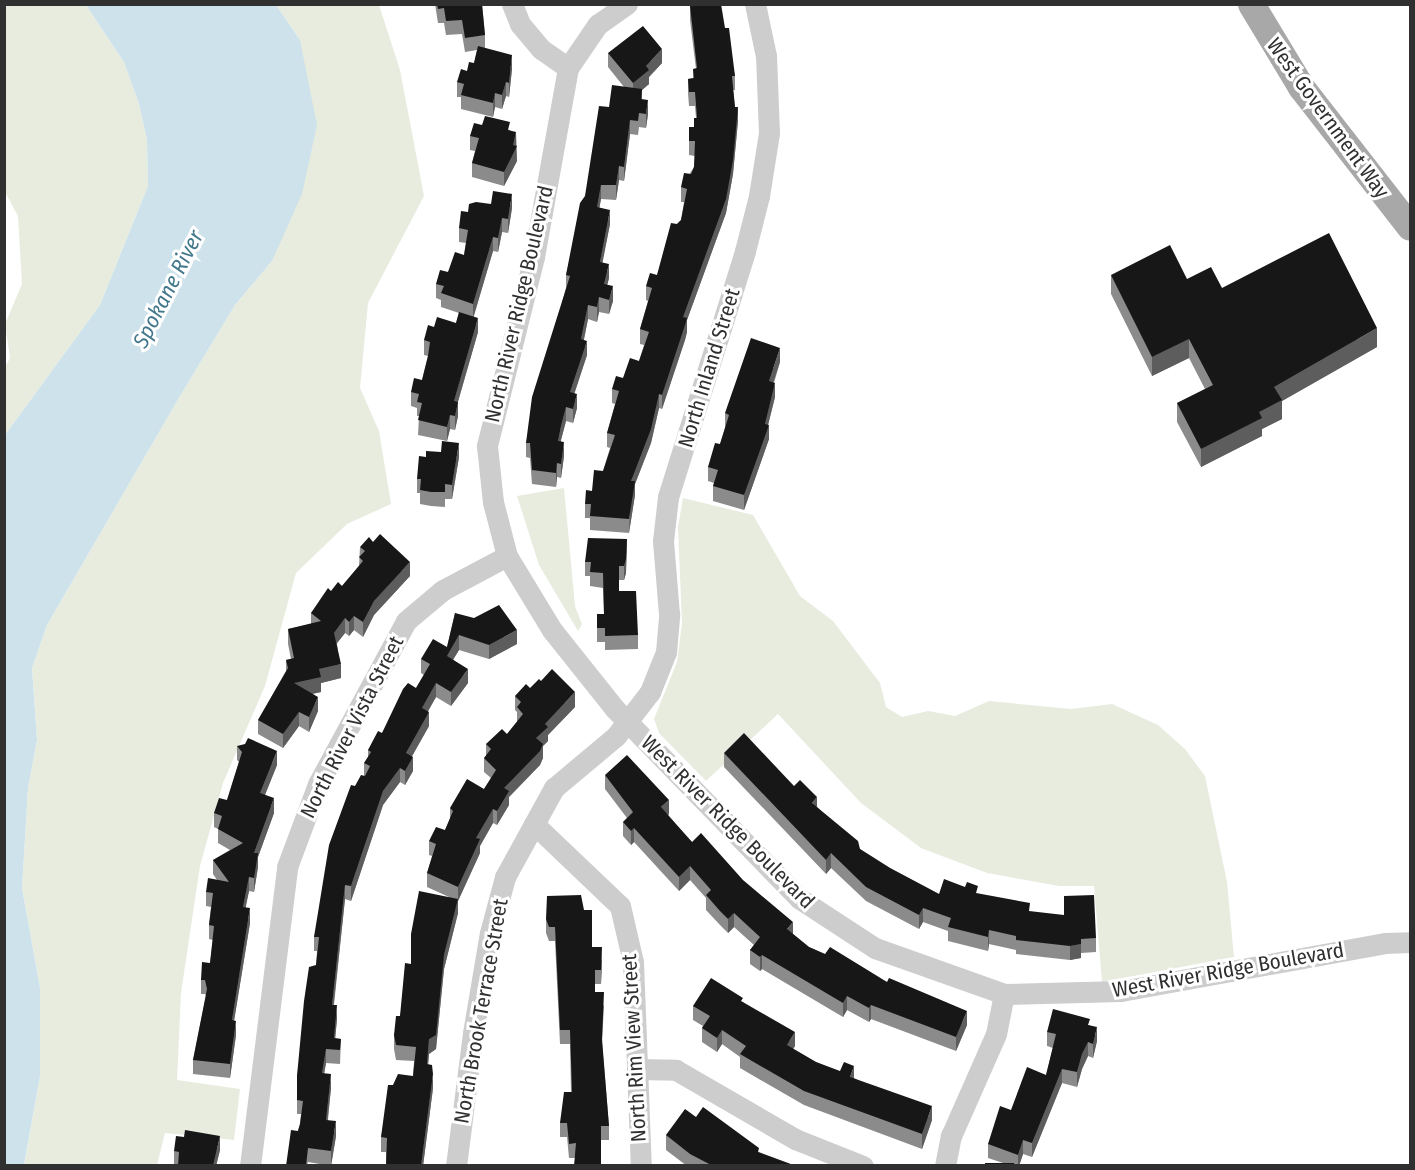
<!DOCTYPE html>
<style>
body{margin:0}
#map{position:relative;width:1415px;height:1170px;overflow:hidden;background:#fff;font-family:"Fira Sans Condensed",sans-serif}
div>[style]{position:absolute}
.green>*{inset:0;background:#e7ecdf}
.water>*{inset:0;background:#cde2ea}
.minor>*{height:21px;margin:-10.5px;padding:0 10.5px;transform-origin:10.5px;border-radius:10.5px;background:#cdcdcd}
.major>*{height:27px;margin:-13.5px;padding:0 13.5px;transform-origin:13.5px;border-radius:13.5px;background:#a8a8a8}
.wall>*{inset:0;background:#8b8b8b}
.shaded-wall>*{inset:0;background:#5d5d5d}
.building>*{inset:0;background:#171717;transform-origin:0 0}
span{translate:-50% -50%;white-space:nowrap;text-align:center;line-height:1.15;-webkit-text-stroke:6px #fff;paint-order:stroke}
.street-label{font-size:21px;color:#303030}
.water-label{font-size:22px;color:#43788c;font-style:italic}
.frame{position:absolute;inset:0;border:6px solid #303030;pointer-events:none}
</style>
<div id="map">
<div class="green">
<div style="clip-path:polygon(5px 5px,86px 5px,124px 62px,139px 104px,147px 140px,148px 186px,100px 305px,5px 435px,5px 367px,10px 358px,5px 324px,22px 284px,18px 216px,5px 192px)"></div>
<div style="clip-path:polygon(276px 5px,379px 5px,400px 70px,424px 196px,368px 303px,360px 388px,379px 431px,391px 504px,347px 524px,296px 573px,265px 686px,223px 783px,200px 866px,181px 993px,177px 1080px,240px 1089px,234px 1140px,165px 1133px,157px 1165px,24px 1166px,40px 1076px,40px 988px,22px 888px,28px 788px,37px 740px,32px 668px,47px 625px,180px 396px,235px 305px,272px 261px,300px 40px)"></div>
<div style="clip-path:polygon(564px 488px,575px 606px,582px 624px,578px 631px,539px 565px,517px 496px)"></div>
<div style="clip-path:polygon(683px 498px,753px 515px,800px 596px,833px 621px,880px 683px,886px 707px,902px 717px,928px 711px,955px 716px,989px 701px,1071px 709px,1112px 704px,1158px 725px,1185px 749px,1205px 776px,1227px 882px,1234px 957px,1102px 982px,1094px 886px,1059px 886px,987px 873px,921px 848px,861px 803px,778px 714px,706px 781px,659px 733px,654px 719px,677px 662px,682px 623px,678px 527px)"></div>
</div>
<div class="water">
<div style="clip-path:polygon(86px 5px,276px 5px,300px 40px,317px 125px,302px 194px,272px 261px,235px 305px,180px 396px,47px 625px,32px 668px,37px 740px,28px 788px,22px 888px,40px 988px,40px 1076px,24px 1165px,5px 1165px,5px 435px,100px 305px,148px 186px,147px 140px,139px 104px,124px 62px)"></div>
</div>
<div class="minor">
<div style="left:512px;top:4px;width:22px;rotate:68deg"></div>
<div style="left:520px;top:24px;width:33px;rotate:50deg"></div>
<div style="left:541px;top:49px;width:33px;rotate:35deg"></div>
<div style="left:627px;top:4px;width:35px;rotate:145deg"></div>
<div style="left:598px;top:24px;width:53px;rotate:124.3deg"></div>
<div style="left:568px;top:68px;width:192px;rotate:100.2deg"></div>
<div style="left:534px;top:257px;width:195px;rotate:104deg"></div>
<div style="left:487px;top:446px;width:56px;rotate:83.9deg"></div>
<div style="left:493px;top:502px;width:56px;rotate:75.5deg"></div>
<div style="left:507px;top:556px;width:87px;rotate:58.7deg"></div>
<div style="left:552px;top:630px;width:101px;rotate:51.4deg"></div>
<div style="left:615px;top:709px;width:265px;rotate:45.8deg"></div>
<div style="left:800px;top:899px;width:90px;rotate:33.2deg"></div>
<div style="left:875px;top:948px;width:137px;rotate:19.6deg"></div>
<div style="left:1004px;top:994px;width:117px;rotate:-1.5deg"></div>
<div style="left:1121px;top:991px;width:268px;rotate:-10.3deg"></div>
<div style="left:1385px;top:943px;width:25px;rotate:-2deg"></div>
<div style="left:534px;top:824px;width:119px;rotate:43.6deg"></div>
<div style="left:620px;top:906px;width:57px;rotate:76.9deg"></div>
<div style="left:633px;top:962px;width:204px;rotate:87.8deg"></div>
<div style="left:637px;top:1069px;width:39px;rotate:1deg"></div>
<div style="left:676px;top:1070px;width:138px;rotate:30.1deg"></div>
<div style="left:795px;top:1139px;width:73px;rotate:21.7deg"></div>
<div style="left:250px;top:1166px;width:301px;rotate:-82.9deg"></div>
<div style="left:287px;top:867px;width:89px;rotate:-69.5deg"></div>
<div style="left:318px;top:784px;width:185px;rotate:-61.6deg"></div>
<div style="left:406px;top:621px;width:48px;rotate:-40deg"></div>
<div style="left:443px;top:590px;width:72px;rotate:-28deg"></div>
<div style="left:456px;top:1166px;width:134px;rotate:-82.7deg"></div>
<div style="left:473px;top:1033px;width:101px;rotate:-80.4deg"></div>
<div style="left:490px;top:933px;width:58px;rotate:-75deg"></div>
<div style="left:505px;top:877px;width:102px;rotate:-61.2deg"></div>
<div style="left:554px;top:788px;width:81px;rotate:-40deg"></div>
<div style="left:616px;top:736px;width:56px;rotate:-52.3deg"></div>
<div style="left:650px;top:692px;width:43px;rotate:-68.2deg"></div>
<div style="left:666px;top:652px;width:38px;rotate:-85deg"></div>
<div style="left:669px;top:614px;width:73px;rotate:-94.7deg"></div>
<div style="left:663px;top:541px;width:44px;rotate:-83.5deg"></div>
<div style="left:668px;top:497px;width:258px;rotate:-72.6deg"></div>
<div style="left:745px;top:251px;width:57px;rotate:-75.7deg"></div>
<div style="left:759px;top:196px;width:64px;rotate:-81deg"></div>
<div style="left:769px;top:133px;width:77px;rotate:-92.2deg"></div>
<div style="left:766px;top:56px;width:53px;rotate:-101.9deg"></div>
<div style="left:945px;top:1166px;width:31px;rotate:-79deg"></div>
<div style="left:951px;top:1136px;width:111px;rotate:-66.2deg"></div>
<div style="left:996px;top:1034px;width:41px;rotate:-78.7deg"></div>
</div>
<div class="major">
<div style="left:1251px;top:4px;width:97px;rotate:58.9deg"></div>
<div style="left:1301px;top:87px;width:177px;rotate:52.1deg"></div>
</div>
<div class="wall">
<div style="clip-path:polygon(435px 4px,482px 4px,485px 35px,485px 48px,512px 69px,509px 97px,506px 96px,502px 109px,495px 107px,493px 117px,461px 109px,461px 97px,457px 97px,457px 82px,474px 63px,477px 50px,465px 52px,462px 34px,446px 35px,444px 23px,438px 23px)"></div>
<div style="clip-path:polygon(690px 6px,725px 28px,735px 76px,735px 90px,733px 90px,735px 107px,738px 121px,733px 174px,726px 213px,687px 320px,687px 332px,685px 340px,662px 409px,659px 408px,651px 443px,635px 484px,635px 495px,629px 533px,590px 530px,590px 518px,585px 518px,585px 504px,603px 471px,610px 448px,607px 447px,607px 433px,615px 404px,612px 403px,612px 389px,639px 361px,644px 345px,640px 344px,640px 329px,648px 301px,646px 300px,646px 286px,657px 275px,677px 224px,681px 220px,684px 202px,681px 202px,681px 187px,694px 167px,695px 156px,689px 155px,689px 127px,694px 127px,696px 118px,695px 106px,689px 106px,688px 93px,688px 79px,693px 78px,693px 69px,696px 69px,690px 20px)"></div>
<div style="clip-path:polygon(608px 53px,662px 63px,649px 77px,649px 84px,642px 90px,642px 99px,648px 114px,646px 128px,639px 127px,638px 135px,630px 134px,624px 181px,619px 180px,616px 200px,601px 199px,599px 208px,610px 224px,602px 262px,609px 278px,607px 285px,613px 301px,609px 314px,599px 312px,597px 322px,588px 319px,584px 340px,587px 355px,574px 394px,577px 408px,573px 423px,566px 421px,561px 440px,564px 456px,561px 478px,557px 477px,556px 487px,532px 484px,530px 458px,526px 457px,526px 443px,566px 288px,566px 275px,585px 196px,609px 107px,624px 87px,608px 67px)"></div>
<div style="clip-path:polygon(482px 125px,510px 130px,516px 146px,517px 161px,504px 186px,472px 177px,472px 163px,475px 151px,470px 150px,470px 136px)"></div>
<div style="clip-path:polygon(512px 208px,508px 233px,502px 232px,498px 252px,493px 251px,474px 316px,478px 332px,458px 402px,458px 416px,455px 430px,450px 429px,447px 441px,418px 435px,419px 416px,417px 416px,417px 408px,411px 406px,411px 392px,422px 380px,428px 356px,424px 355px,424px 340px,434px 327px,456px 323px,459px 313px,441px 307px,441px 300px,436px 298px,436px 284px,464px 255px,466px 243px,459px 242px,459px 228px,468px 212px)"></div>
<div style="clip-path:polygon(1111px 275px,1187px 279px,1222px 288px,1377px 347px,1282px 401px,1282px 419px,1262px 429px,1262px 436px,1201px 467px,1177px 422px,1177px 403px,1205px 389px,1189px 358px,1152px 376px,1111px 294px)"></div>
<div style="clip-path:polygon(780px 362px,774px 383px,775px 397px,768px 425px,769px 439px,744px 510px,713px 501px,713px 486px,714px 483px,708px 481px,708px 467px,720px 444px,725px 428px,725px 413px)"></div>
<div style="clip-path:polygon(459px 457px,452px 499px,445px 499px,445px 507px,431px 506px,420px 504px,420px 493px,417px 493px,417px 479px)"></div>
<div style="clip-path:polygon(627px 539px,626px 573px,624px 580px,619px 580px,619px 591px,638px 635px,638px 649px,605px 650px,605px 642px,597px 642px,597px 614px,604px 614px,603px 588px,590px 586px,590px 576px,585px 576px,585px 562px)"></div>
<div style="clip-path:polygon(360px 547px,410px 576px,374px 615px,363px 637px,354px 630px,349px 636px,345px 633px,337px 643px,341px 678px,321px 683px,321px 692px,312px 694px,318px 711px,309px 732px,299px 726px,283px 748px,258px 734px,258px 720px,286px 671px,286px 660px,291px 659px,288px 644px,288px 629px,311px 624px,311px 613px,331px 591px,342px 586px,359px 566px)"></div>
<div style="clip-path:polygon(455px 613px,517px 644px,489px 659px,459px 650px,453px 659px,468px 683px,451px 706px,436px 697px,428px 711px,429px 726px,412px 756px,413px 771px,405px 785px,400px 782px,383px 805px,351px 901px,345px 899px,334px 1005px,337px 1019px,335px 1038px,341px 1039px,340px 1064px,326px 1063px,324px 1073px,331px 1088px,328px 1120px,336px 1136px,331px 1166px,308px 1162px,307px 1166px,286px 1166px,300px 1124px,301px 1114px,297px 1114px,297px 1076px,316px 965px,317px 951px,314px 951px,314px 937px,355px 786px,364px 776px,364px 763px,368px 758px,368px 750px,382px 733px,416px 688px,424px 675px,421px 673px,421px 659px,447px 647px)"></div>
<div style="clip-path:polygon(530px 688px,575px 707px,548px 735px,548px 741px,543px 746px,543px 758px,540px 765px,509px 797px,509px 805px,497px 825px,493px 823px,480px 846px,480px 853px,458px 901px,458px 913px,444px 969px,436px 1049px,429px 1054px,428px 1064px,433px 1088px,423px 1166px,386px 1166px,386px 1152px,381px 1152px,381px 1137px,393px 1085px,413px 1076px,414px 1061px,396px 1060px,394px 1049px,394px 1035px,400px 1016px,411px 964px,449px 897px,427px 887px,427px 873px,432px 856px,429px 855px,429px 841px,445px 830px,450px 819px,450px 808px,484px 789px,491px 778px,484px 772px,484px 758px,486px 756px,486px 744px,507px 734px,517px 722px,517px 712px,515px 710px,515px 696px)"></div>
<div style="clip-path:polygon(237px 746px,277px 765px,265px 795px,274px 813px,258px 857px,258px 867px,254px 892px,249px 891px,245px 908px,250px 923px,234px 1020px,236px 1035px,230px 1078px,193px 1074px,193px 1060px,206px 996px,205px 994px,201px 994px,201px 980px,210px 963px,213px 940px,209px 939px,209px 925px,211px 907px,206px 906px,206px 892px,217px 880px,213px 874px,213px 860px,230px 850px,218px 843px,218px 829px,214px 827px,214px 813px,227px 800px,239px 762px,237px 760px)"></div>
<div style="clip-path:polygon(724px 753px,817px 807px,860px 849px,890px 868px,939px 894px,978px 894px,1030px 912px,1096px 938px,1096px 952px,1081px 953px,1081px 958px,1070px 960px,1016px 954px,1016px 950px,989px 944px,988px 951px,948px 941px,948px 931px,923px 922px,919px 929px,866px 901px,831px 868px,826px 874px,724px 767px)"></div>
<div style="clip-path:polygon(605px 775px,669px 814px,668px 815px,675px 823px,692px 842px,793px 934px,809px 947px,887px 982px,967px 1025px,956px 1051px,871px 1019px,869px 1022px,847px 1010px,843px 1017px,762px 969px,760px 971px,750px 964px,750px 950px,754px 945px,734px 927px,728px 933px,720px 925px,706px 910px,706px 898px,690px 880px,679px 891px,634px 842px,631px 845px,623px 836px,623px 822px,627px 818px,605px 789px)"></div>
<div style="clip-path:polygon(546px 919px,592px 947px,602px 961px,601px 984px,595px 984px,595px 992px,604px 1006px,602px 1043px,609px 1126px,609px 1140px,601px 1140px,574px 1158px,569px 1158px,567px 1137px,560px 1137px,560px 1123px,571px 1092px,570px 1044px,560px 1044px,555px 941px,549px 941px,546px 933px)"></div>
<div style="clip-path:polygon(743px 1002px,795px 1046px,793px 1049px,816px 1062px,854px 1078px,932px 1120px,922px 1149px,804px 1105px,740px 1068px,740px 1057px,722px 1044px,717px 1052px,702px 1042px,702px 1028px,703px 1026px,693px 1020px,693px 1006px)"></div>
<div style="clip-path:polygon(1090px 1025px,1097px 1041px,1093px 1058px,1088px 1056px,1082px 1069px,1077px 1087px,1062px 1083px,1032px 1157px,1023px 1154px,1019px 1166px,985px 1166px,1003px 1163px,988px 1158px,988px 1144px,1011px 1110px,1046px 1075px,1053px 1048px,1047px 1046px,1047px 1032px)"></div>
<div style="clip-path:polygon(696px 1117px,759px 1152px,796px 1166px,687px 1166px,666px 1150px,666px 1135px)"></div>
<div style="clip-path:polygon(220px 1150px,216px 1166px,174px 1166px,174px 1151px)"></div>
</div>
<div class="shaded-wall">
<div style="clip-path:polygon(662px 49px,662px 63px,649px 77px,649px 84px,642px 90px,642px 104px,633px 98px,633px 83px,646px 66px)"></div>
<div style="clip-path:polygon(512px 55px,512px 69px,509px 97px,509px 83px)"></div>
<div style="clip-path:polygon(506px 82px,506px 96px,502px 109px,502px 95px)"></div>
<div style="clip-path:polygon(495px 93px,495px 107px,493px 117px,493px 103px)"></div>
<div style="clip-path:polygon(648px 100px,648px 114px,646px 128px,646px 114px)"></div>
<div style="clip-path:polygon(738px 107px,738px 121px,733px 174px,726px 213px,687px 320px,687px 332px,685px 340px,662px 409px,662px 395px)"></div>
<div style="clip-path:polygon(630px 120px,630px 134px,624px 181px,624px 167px)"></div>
<div style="clip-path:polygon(516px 132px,517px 161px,504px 186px,504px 172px)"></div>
<div style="clip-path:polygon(619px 166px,619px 180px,616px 200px,616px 185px)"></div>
<div style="clip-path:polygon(601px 185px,601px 199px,597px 222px,597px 207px)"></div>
<div style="clip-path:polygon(512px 194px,512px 208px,508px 233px,508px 219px)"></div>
<div style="clip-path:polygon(610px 210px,610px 224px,600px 276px,600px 262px)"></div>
<div style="clip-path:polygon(502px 218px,502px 232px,498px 252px,498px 238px)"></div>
<div style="clip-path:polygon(493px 237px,493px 251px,473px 318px,473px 304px)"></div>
<div style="clip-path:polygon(609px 264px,609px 278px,604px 298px,604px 284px)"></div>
<div style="clip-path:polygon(613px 286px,613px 301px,609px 314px,609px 300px)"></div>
<div style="clip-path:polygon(599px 297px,599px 312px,597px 322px,597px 307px)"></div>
<div style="clip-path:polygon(588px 305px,588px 319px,581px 353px,581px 339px)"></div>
<div style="clip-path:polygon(478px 318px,478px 332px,454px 415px,454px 401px)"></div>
<div style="clip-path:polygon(1377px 328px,1377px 347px,1282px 401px,1282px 419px,1262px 429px,1262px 436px,1201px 467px,1201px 449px,1259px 412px,1274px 387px)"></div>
<div style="clip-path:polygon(1189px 339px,1189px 358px,1152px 376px,1152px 357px)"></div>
<div style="clip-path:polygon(587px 341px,587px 355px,570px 407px,570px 392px)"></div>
<div style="clip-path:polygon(780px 348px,780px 362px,769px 395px,769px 381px)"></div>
<div style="clip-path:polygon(775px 383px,775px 397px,767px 429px,769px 425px,769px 439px,744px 510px,744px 495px,765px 424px)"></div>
<div style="clip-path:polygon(577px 394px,577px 408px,573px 423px,573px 409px)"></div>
<div style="clip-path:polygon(659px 394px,659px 408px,651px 443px,635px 484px,635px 495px,629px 533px,631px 481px)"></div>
<div style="clip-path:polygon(458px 402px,458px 416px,455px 430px,455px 416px)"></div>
<div style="clip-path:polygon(566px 407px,566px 421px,561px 440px,558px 456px,558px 441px,561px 426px)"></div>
<div style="clip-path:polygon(450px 415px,450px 429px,447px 441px,447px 427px)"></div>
<div style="clip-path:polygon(564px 442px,564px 456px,561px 478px,561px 464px)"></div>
<div style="clip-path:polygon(459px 443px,459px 457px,452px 499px,452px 485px)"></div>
<div style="clip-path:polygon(557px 463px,557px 477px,556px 487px,556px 473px)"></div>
<div style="clip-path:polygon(627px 539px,626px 573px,624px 580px,624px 566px)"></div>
<div style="clip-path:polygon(410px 562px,410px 576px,374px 615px,363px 637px,363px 622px,374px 601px)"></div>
<div style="clip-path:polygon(354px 616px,354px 630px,349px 636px,349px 622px)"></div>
<div style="clip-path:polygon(345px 618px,345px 633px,334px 647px,334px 633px)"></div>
<div style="clip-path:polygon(517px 630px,517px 644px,489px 659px,489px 645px)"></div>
<div style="clip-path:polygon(459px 635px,459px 650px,447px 670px,447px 656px)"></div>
<div style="clip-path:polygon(341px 664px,341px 678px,321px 683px,321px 692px,294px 698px,294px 683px,319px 669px)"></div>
<div style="clip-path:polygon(468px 669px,468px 683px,451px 706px,451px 692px)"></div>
<div style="clip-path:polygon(436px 683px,436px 697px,422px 722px,422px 708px)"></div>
<div style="clip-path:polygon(575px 692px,575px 707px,548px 735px,548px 741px,543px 746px,543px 758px,540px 765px,509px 797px,509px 805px,497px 825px,497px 811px,504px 788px,545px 724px)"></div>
<div style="clip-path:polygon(318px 697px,318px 711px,309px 732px,309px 717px)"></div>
<div style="clip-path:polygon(299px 712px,299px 726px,283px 748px,283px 734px)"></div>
<div style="clip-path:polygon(429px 712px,429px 726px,406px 767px,406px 753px)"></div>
<div style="clip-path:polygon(277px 751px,277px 765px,260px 807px,260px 793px)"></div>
<div style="clip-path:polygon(413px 757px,413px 771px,405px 785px,405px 771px)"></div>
<div style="clip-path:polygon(400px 768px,400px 782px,383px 805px,351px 901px,351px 886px,383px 791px)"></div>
<div style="clip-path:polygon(817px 797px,817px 811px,812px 803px)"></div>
<div style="clip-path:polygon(274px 798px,274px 813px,258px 857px,258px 867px,254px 892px,254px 853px)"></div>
<div style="clip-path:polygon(669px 800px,669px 814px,661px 821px,661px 807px)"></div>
<div style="clip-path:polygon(493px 809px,493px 823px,480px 846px,480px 853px,458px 901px,458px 913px,444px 969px,436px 1049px,429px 1054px,427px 1078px,427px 1064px,429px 1039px,444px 955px,458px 899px,458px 887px,476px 838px)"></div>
<div style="clip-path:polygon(634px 828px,634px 842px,631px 845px,631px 831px)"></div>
<div style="clip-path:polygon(831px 853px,831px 868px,826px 874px,826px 860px)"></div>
<div style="clip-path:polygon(690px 866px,690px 880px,679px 891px,679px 877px)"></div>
<div style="clip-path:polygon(249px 877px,249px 891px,243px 921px,243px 907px)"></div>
<div style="clip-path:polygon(345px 885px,345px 899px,332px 1019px,332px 1005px)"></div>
<div style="clip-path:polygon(250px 908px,250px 923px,232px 1034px,232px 1020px)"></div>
<div style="clip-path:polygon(923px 908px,923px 922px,919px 929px,919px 915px)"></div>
<div style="clip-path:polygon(734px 913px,734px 927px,728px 933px,728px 919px)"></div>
<div style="clip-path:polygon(793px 922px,793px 936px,787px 929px)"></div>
<div style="clip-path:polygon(989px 930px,989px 944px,988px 951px,988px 937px)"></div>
<div style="clip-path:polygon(1081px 944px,1081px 958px,1070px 960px,1070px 946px)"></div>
<div style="clip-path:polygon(602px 947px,602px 961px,601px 984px,601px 970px)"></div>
<div style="clip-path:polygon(762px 955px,762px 969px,760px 971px,760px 957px)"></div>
<div style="clip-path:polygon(847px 996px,847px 1010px,843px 1017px,843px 1003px)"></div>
<div style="clip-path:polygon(337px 1005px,337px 1019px,334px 1052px,334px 1038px)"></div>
<div style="clip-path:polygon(871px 1005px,871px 1019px,869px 1022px,869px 1008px)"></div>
<div style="clip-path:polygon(967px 1011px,967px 1025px,956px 1051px,956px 1037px)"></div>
<div style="clip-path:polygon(236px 1021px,236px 1035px,230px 1078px,230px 1064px)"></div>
<div style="clip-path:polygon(1097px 1027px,1097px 1041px,1093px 1058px,1093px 1044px)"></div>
<div style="clip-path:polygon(722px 1030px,722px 1044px,717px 1052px,717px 1038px)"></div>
<div style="clip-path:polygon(795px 1032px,795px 1046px,787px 1059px,787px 1045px)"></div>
<div style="clip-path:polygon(1088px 1042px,1088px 1056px,1082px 1069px,1077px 1087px,1077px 1072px,1082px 1054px)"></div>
<div style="clip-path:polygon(326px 1049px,326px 1063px,322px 1087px,322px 1073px)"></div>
<div style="clip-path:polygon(854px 1066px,854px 1080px,850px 1077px)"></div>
<div style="clip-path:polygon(1062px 1069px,1062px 1083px,1032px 1157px,1032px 1143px)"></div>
<div style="clip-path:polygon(331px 1074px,331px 1088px,326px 1134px,326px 1120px)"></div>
<div style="clip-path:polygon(433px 1074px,433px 1088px,423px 1166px,421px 1166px)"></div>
<div style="clip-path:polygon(932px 1106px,932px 1120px,922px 1149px,922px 1134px)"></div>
<div style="clip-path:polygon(336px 1121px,336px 1136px,331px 1166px,331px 1151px)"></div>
<div style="clip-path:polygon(220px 1136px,220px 1150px,216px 1166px,213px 1166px)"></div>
<div style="clip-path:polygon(1023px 1140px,1023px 1154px,1019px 1166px,1018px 1166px,1018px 1155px)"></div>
</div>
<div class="building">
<div style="clip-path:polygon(437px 4px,482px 4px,485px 35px,465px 38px,462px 20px,446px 21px,444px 8px,438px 9px)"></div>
<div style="clip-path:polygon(696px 4px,721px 4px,725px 28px,729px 28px,735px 76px,732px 76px,735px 107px,738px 107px,733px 160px,726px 199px,683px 317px,687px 318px,685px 325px,662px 395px,659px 394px,651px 429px,631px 481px,635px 481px,629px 519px,590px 516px,591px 504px,585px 504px,586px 490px,592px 491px,594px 470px,603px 471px,615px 435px,607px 433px,619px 391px,612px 389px,616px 376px,623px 378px,630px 358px,639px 361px,649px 332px,640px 329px,652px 288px,646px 286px,650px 273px,657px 275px,671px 223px,677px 224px,681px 220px,687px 189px,681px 187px,684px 173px,691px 174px,694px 167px,695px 141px,689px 141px,689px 127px,694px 127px,694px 118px,697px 118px,695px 92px,689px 92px,688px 79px,694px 78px,693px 69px,697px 68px,690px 6px)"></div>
<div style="clip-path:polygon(643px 26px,662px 49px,646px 66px,649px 70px,633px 83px,608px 53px)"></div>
<div style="clip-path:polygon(478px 46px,512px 55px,509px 83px,506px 82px,502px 95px,495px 93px,493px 103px,461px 95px,464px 84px,457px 82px,461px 69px,467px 71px,469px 62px,474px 63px)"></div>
<div style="clip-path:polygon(612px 85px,642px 89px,641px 99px,648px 100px,646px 114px,639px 113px,638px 121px,630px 120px,624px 167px,619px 166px,616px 185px,601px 185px,597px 207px,610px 210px,600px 262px,609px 264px,604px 284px,613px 286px,609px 300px,599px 297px,597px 307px,588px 305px,581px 339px,587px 341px,570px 392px,577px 394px,573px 409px,566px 407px,561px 426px,558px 441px,564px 442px,561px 464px,557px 463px,556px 473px,532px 470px,530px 443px,526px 443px,532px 397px,570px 276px,566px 275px,580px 203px,585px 196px,599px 106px,609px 107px)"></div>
<div style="clip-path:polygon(485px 116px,510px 122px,508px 130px,516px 132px,513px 145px,517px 146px,504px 172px,472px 163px,479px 138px,470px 136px,474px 123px,482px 125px)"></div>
<div style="clip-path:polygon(493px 191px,512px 194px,508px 219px,502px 218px,498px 238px,493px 237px,473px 304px,441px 293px,444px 286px,436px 284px,440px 270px,448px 272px,455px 252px,464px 255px,468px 230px,459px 228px,461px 211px,468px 212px,469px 204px,476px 202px,491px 204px)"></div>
<div style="clip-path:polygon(1329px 233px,1377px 328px,1274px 387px,1282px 400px,1259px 412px,1262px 418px,1201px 449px,1177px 403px,1213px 385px,1189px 339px,1152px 357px,1111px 275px,1170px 245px,1187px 279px,1211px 267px,1222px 288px)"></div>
<div style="clip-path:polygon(459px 312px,478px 318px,454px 401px,458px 402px,455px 416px,450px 415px,447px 427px,418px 420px,422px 403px,417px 402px,419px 394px,411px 392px,414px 378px,422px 380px,428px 356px,430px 342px,424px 340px,428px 325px,434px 327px,437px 317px,456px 323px)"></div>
<div style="clip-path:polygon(751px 338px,780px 348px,769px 381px,775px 383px,765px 424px,769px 425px,744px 495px,713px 486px,718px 470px,708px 467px,715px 443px,720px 444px,729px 415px,725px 413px)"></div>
<div style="clip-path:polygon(442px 441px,459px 443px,452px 485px,445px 484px,445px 492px,431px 492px,420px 490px,421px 479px,417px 479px,419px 456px,426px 457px,426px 451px,441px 452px)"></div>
<div style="clip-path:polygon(380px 534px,410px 562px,374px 601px,363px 622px,354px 616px,349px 622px,345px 618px,334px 633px,341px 664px,319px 669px,321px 677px,294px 683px,318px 697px,309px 717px,299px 712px,283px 734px,258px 720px,288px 668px,286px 660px,294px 658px,288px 629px,321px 621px,311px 613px,328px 588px,331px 591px,338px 582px,342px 586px,363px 561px,359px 557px,365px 551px,360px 547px,369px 537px,373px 542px)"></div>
<div style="clip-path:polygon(588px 538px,627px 539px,626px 559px,624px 566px,619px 566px,619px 591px,636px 591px,638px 635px,605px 636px,605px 628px,597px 628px,597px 614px,604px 614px,603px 573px,590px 572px,591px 562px,585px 562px)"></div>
<div style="clip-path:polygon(499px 605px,517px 630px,489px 645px,459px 635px,447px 656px,468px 669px,451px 692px,436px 683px,422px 708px,429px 712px,406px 753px,413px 757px,405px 771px,400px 768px,383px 791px,351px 886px,345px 885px,332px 1005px,337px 1005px,334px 1038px,341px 1039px,340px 1050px,326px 1049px,322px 1073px,331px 1074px,326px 1120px,336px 1121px,331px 1151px,308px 1148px,306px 1166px,286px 1166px,291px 1130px,298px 1131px,300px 1124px,303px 1101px,297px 1100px,297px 1076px,304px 1001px,309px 967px,316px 965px,319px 937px,314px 937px,329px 845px,351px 785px,355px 786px,361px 775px,365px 776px,370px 766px,364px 763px,371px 752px,368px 750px,378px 731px,382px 733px,403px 689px,408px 683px,416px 688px,430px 664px,421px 659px,433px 639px,447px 647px,455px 613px,474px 618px)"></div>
<div style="clip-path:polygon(552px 669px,575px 692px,545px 724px,548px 727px,536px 738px,543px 744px,540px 751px,504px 788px,509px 791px,497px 811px,493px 809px,476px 838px,480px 839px,458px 887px,427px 873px,436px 844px,429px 841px,436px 827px,445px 830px,453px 811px,450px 808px,467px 779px,484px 789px,496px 770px,484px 758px,491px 749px,486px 744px,502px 729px,507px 734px,523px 714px,517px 707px,521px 702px,515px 696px,526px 684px,530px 688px,539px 679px,541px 681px)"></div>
<div style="clip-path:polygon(744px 733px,794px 786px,800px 780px,817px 797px,812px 803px,858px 841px,860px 849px,890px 868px,939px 894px,944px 879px,965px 887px,967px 882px,978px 886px,976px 893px,1030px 903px,1029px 911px,1064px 915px,1064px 896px,1094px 895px,1096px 938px,1081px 939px,1081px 944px,1070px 946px,1016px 940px,1016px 936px,989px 930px,988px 937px,948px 927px,951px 918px,923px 908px,919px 915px,866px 887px,831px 853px,826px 860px,724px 753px)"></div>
<div style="clip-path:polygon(248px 738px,277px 751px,260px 793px,274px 798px,254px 853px,258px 853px,254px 878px,249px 877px,243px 907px,250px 908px,232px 1020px,236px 1021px,230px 1064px,193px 1060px,207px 989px,205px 980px,201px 980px,202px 962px,210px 963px,214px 926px,209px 925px,213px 893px,206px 892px,208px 878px,229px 882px,213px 860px,243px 843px,218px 829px,222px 816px,214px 813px,219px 798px,227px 800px,242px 752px,237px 746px,245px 744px)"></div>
<div style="clip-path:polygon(627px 755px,669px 800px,661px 807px,675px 823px,692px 842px,701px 833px,743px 880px,793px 922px,787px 929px,809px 947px,825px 954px,830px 947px,887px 982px,889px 978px,967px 1011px,956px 1037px,871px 1005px,869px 1008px,847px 996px,843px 1003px,762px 955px,760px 957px,750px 950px,760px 937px,734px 913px,728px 919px,720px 911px,706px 895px,711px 890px,690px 866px,679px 877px,634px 828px,631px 831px,623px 822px,633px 812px,605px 775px)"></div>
<div style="clip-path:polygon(419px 891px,458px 899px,444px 955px,436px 1035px,429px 1039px,427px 1064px,432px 1065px,433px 1074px,421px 1166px,386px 1166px,387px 1138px,381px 1137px,388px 1085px,393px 1085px,398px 1074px,413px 1076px,416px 1047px,396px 1045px,394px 1035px,396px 1016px,400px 1016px,405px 963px,411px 964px,411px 934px)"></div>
<div style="clip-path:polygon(581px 895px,584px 910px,592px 910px,592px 947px,602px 947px,601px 970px,595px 970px,595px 992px,604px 992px,602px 1039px,609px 1126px,601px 1126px,601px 1166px,574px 1166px,576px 1143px,569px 1144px,567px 1123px,560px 1123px,564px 1092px,572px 1092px,570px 1030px,560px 1030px,555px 927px,549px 927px,546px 919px,547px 896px)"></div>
<div style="clip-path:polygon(711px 978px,743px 998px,741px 1001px,795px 1032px,787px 1045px,816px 1062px,840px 1071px,844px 1062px,854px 1066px,850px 1077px,932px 1106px,922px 1134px,804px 1091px,740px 1054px,746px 1046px,722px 1030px,717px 1038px,702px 1028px,710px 1016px,693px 1006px)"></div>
<div style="clip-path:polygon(1053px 1009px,1090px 1019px,1088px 1025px,1097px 1027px,1093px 1044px,1088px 1042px,1082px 1054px,1077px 1072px,1062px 1069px,1032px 1143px,1023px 1140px,1018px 1155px,988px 1144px,1000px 1106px,1011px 1110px,1027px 1067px,1046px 1075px,1056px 1034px,1047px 1032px)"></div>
<div style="clip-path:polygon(703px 1107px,759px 1148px,758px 1152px,796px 1166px,713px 1166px,690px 1154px,666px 1135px,685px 1109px,696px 1117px)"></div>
<div style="clip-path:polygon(185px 1130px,220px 1136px,213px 1166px,178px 1166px,179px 1152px,174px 1151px,176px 1136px,184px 1137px)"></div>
<div style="left:985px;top:1163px;width:29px;height:3px"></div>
</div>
<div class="street-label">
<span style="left:1328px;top:118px;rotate:54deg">West Government Way</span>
<span style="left:519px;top:304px;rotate:-77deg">North River Ridge Boulevard</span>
<span style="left:709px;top:368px;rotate:-73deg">North Inland Street</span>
<span style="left:352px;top:727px;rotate:-63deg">North River Vista Street</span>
<span style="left:728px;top:822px;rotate:45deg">West River Ridge Boulevard</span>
<span style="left:1228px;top:970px;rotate:-10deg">West River Ridge Boulevard</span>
<span style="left:481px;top:1011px;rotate:-80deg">North Brook Terrace Street</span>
<span style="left:634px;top:1048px;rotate:-93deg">North Rim View Street</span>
</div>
<div class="water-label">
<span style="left:168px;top:289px;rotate:-63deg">Spokane River</span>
</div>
<div class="frame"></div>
</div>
